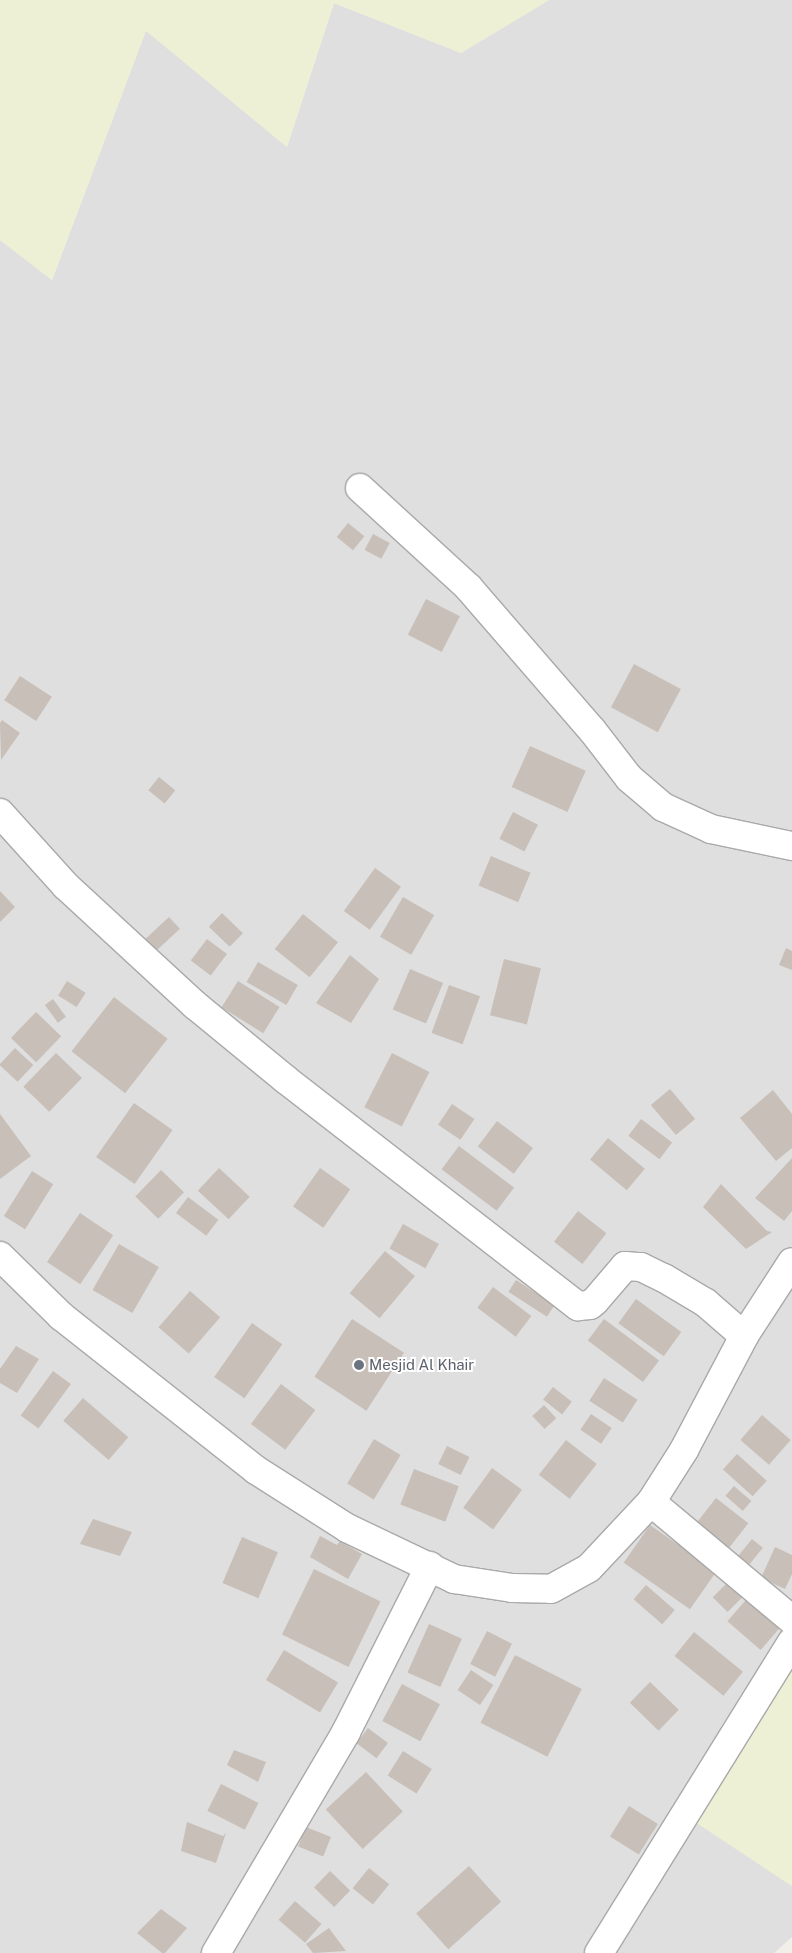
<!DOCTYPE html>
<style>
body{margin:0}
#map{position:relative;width:792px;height:1953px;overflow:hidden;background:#f2efe9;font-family:"Public Sans",sans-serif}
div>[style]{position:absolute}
.residential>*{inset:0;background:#e0dfdf}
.farmland>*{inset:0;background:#eef0d5}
.building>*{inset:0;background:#c7bfb8;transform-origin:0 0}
.roads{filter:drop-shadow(1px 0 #a9a9a9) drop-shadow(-1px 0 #a9a9a9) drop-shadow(0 1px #a9a9a9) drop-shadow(0 -1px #a9a9a9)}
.minor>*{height:28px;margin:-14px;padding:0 14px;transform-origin:14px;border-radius:14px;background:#fff}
.dots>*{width:14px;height:14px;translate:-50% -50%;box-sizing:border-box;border:2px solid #fff;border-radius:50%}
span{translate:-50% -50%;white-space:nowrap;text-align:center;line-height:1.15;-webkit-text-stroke:4px #fff;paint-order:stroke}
.worship-label{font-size:15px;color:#5b616d}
.left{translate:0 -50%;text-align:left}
</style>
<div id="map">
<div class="residential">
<div style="clip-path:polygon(549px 0,792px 0,792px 1652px,677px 1809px,792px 1886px,792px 1937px,774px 1953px,0 1953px,0 240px,52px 280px,146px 30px,287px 147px,334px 3px,461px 53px)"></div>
</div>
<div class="farmland">
<div style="clip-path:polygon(0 0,549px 0,461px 53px,334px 3px,287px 147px,146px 31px,52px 280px,0 240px)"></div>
<div style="clip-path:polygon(792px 1652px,792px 1886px,677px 1810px)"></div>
</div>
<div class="building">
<div style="left:348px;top:523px;width:21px;height:18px;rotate:39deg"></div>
<div style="left:373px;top:534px;width:19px;height:18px;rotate:28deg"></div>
<div style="left:426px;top:599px;width:38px;height:40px;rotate:27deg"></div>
<div style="left:634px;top:664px;width:53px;height:49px;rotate:28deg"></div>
<div style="left:20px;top:676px;width:38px;height:29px;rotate:33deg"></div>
<div style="clip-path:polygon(2px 720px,20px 733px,1px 760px,0 723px)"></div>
<div style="left:530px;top:746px;width:61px;height:45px;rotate:24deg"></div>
<div style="left:159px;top:777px;width:21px;height:17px;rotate:39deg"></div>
<div style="left:513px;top:812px;width:28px;height:30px;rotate:27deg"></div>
<div style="left:491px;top:856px;width:43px;height:32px;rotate:23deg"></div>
<div style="left:375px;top:868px;width:32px;height:53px;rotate:36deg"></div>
<div style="clip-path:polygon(0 891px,15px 907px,0 922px)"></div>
<div style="left:403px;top:897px;width:36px;height:46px;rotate:30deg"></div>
<div style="left:222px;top:913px;width:29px;height:19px;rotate:44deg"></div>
<div style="left:303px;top:914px;width:45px;height:45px;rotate:39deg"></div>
<div style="left:169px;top:917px;width:16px;height:32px;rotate:47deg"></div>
<div style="left:207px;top:939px;width:25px;height:27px;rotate:37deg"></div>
<div style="clip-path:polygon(786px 948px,792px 951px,792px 970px,779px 965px)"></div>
<div style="clip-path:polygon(350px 955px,379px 979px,351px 1023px,316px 1003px)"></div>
<div style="left:504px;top:959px;width:38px;height:58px;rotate:14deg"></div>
<div style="left:258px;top:962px;width:46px;height:23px;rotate:30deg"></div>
<div style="left:410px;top:969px;width:36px;height:44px;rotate:23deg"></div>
<div style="left:67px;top:981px;width:22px;height:17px;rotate:32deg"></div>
<div style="left:238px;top:981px;width:49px;height:31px;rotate:32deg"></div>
<div style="left:449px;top:985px;width:33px;height:51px;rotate:20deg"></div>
<div style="left:114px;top:997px;width:68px;height:69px;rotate:38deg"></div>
<div style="left:53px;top:999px;width:22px;height:10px;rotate:54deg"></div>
<div style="left:36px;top:1012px;width:35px;height:36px;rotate:44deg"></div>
<div style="left:15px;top:1048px;width:25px;height:23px;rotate:43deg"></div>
<div style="left:56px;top:1053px;width:36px;height:47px;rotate:44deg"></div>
<div style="left:392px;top:1053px;width:42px;height:61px;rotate:27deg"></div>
<div style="left:670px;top:1089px;width:39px;height:25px;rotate:50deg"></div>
<div style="clip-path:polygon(773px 1090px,792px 1114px,792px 1148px,776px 1161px,740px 1118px)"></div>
<div style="left:134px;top:1103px;width:47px;height:66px;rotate:35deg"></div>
<div style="left:452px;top:1104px;width:27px;height:25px;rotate:34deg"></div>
<div style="clip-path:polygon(0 1114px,31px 1156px,0 1179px)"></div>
<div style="left:641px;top:1119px;width:39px;height:21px;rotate:37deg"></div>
<div style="left:497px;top:1121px;width:45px;height:32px;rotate:37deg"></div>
<div style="left:608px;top:1138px;width:48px;height:28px;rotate:40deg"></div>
<div style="left:459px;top:1146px;width:69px;height:29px;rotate:37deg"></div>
<div style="clip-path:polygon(792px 1158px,792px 1211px,784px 1221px,755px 1198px)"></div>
<div style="left:219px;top:1168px;width:42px;height:31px;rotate:43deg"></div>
<div style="left:320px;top:1168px;width:37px;height:47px;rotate:35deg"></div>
<div style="left:161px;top:1170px;width:32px;height:37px;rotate:44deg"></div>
<div style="left:32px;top:1171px;width:25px;height:53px;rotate:32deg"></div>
<div style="clip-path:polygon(721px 1184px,767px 1231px,772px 1232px,746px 1249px,703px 1207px)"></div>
<div style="left:188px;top:1197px;width:38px;height:20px;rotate:37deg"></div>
<div style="left:578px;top:1211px;width:36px;height:39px;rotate:38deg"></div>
<div style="left:80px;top:1213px;width:40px;height:59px;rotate:34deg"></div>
<div style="left:403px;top:1224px;width:41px;height:28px;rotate:29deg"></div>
<div style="left:119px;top:1244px;width:46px;height:53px;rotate:30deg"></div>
<div style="left:385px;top:1251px;width:39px;height:55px;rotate:40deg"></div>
<div style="left:516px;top:1280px;width:46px;height:14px;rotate:33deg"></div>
<div style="left:493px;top:1287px;width:48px;height:26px;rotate:37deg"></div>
<div style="left:190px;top:1291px;width:40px;height:48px;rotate:41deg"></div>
<div style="left:636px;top:1299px;width:56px;height:30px;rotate:36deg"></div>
<div style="left:352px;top:1319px;width:62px;height:69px;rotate:33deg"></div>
<div style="left:604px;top:1319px;width:69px;height:27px;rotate:37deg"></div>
<div style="left:252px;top:1323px;width:37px;height:66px;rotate:35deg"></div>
<div style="clip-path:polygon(16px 1346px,39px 1359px,17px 1393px,0 1383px,0 1369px)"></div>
<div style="left:53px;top:1371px;width:22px;height:55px;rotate:36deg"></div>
<div style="left:604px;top:1378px;width:40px;height:27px;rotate:33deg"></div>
<div style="left:281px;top:1384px;width:43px;height:50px;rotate:37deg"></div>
<div style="left:553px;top:1387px;width:24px;height:16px;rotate:38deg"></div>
<div style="left:83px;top:1398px;width:60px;height:30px;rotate:41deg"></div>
<div style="left:544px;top:1405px;width:18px;height:16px;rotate:47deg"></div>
<div style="left:591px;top:1414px;width:25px;height:19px;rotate:34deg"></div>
<div style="left:762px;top:1415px;width:38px;height:33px;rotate:41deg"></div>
<div style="left:374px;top:1439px;width:31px;height:52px;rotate:31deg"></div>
<div style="left:566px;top:1440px;width:39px;height:44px;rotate:38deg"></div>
<div style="left:447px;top:1446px;width:25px;height:20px;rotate:26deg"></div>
<div style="left:737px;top:1454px;width:40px;height:21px;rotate:42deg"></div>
<div style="left:492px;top:1468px;width:37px;height:49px;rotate:36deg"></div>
<div style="left:414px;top:1469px;width:48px;height:38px;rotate:21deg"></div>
<div style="left:734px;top:1486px;width:23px;height:13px;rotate:41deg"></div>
<div style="left:716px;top:1498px;width:41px;height:34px;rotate:38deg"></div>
<div style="clip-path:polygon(93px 1519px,132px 1532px,120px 1556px,80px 1544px)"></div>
<div style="left:650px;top:1525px;width:81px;height:46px;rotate:35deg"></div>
<div style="clip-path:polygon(320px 1536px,337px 1545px,340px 1541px,362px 1554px,348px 1579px,310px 1557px)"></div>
<div style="left:242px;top:1537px;width:39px;height:50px;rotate:23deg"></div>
<div style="left:752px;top:1539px;width:14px;height:25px;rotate:39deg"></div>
<div style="clip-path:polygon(775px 1547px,792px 1555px,792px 1574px,785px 1589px,761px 1578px)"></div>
<div style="left:314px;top:1569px;width:74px;height:73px;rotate:26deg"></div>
<div style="left:729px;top:1581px;width:21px;height:23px;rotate:45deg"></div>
<div style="left:646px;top:1585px;width:38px;height:19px;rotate:41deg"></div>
<div style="left:751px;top:1594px;width:44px;height:36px;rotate:41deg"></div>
<div style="left:429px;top:1624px;width:36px;height:53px;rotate:24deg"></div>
<div style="left:487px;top:1631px;width:28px;height:37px;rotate:27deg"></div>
<div style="left:694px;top:1632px;width:63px;height:31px;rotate:39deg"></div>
<div style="left:284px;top:1650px;width:63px;height:35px;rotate:31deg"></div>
<div style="left:515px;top:1655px;width:75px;height:76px;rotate:27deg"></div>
<div style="left:471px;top:1670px;width:27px;height:24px;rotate:34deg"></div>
<div style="left:650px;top:1682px;width:40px;height:29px;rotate:44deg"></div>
<div style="left:402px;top:1684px;width:43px;height:42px;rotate:28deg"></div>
<div style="left:368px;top:1728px;width:25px;height:19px;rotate:37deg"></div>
<div style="clip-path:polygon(234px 1750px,266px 1762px,258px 1782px,227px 1765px)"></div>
<div style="left:403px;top:1751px;width:34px;height:29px;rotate:32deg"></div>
<div style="left:366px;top:1772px;width:54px;height:55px;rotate:47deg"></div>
<div style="left:221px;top:1784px;width:42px;height:30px;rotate:27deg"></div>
<div style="left:629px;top:1806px;width:34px;height:36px;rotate:32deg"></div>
<div style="clip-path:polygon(187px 1822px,223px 1836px,226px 1833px,216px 1863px,181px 1851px)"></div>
<div style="left:306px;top:1827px;width:27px;height:21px;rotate:22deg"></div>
<div style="left:469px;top:1866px;width:48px;height:71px;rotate:48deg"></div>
<div style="left:369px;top:1868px;width:26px;height:26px;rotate:39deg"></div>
<div style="left:330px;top:1871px;width:28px;height:23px;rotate:44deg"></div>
<div style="left:295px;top:1901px;width:35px;height:25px;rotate:41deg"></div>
<div style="clip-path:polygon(161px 1909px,187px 1928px,165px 1953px,162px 1953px,137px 1933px)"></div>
<div style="clip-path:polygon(329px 1928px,346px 1951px,313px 1953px,306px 1944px)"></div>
</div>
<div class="roads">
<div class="minor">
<div style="left:360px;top:488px;width:147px;rotate:42.5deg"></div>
<div style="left:468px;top:587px;width:189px;rotate:49.1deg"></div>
<div style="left:592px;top:730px;width:61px;rotate:52.4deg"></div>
<div style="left:629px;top:778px;width:45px;rotate:40.5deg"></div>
<div style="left:663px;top:807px;width:53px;rotate:24.6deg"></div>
<div style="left:711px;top:829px;width:83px;rotate:11.9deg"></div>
<div style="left:0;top:813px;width:98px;rotate:47.9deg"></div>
<div style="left:66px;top:886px;width:176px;rotate:42.7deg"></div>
<div style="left:195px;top:1005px;width:117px;rotate:39.4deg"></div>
<div style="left:285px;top:1079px;width:371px;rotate:37.8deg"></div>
<div style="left:578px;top:1306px;width:12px;rotate:-5deg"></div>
<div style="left:590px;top:1305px;width:6px;rotate:-39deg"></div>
<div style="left:595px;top:1301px;width:46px;rotate:-49.4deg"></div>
<div style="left:625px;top:1266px;width:16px;rotate:4deg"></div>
<div style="left:641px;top:1267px;width:25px;rotate:26deg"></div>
<div style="left:664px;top:1278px;width:49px;rotate:30.8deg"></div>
<div style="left:706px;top:1303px;width:50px;rotate:41deg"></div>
<div style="left:0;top:1256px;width:86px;rotate:44.5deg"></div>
<div style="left:61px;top:1316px;width:248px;rotate:38.3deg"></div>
<div style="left:256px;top:1470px;width:108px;rotate:32.5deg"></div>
<div style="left:347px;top:1528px;width:119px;rotate:25.5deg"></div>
<div style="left:454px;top:1579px;width:59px;rotate:8.8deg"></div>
<div style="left:512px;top:1588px;width:39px;rotate:1deg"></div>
<div style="left:551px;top:1589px;width:43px;rotate:-28.9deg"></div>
<div style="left:589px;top:1568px;width:91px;rotate:-46.8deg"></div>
<div style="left:651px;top:1502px;width:62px;rotate:-57.6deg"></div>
<div style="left:684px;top:1450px;width:129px;rotate:-62.2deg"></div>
<div style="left:744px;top:1336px;width:88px;rotate:-57deg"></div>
<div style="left:651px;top:1502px;width:184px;rotate:39.9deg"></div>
<div style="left:216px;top:1953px;width:256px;rotate:-59.5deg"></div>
<div style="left:346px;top:1732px;width:186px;rotate:-63.2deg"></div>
<div style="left:599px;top:1953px;width:366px;rotate:-58.2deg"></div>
</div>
</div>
<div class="dots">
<div style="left:359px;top:1365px;background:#6b7280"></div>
</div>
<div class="worship-label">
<span class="left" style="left:369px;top:1365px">Mesjid Al Khair</span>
</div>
</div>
